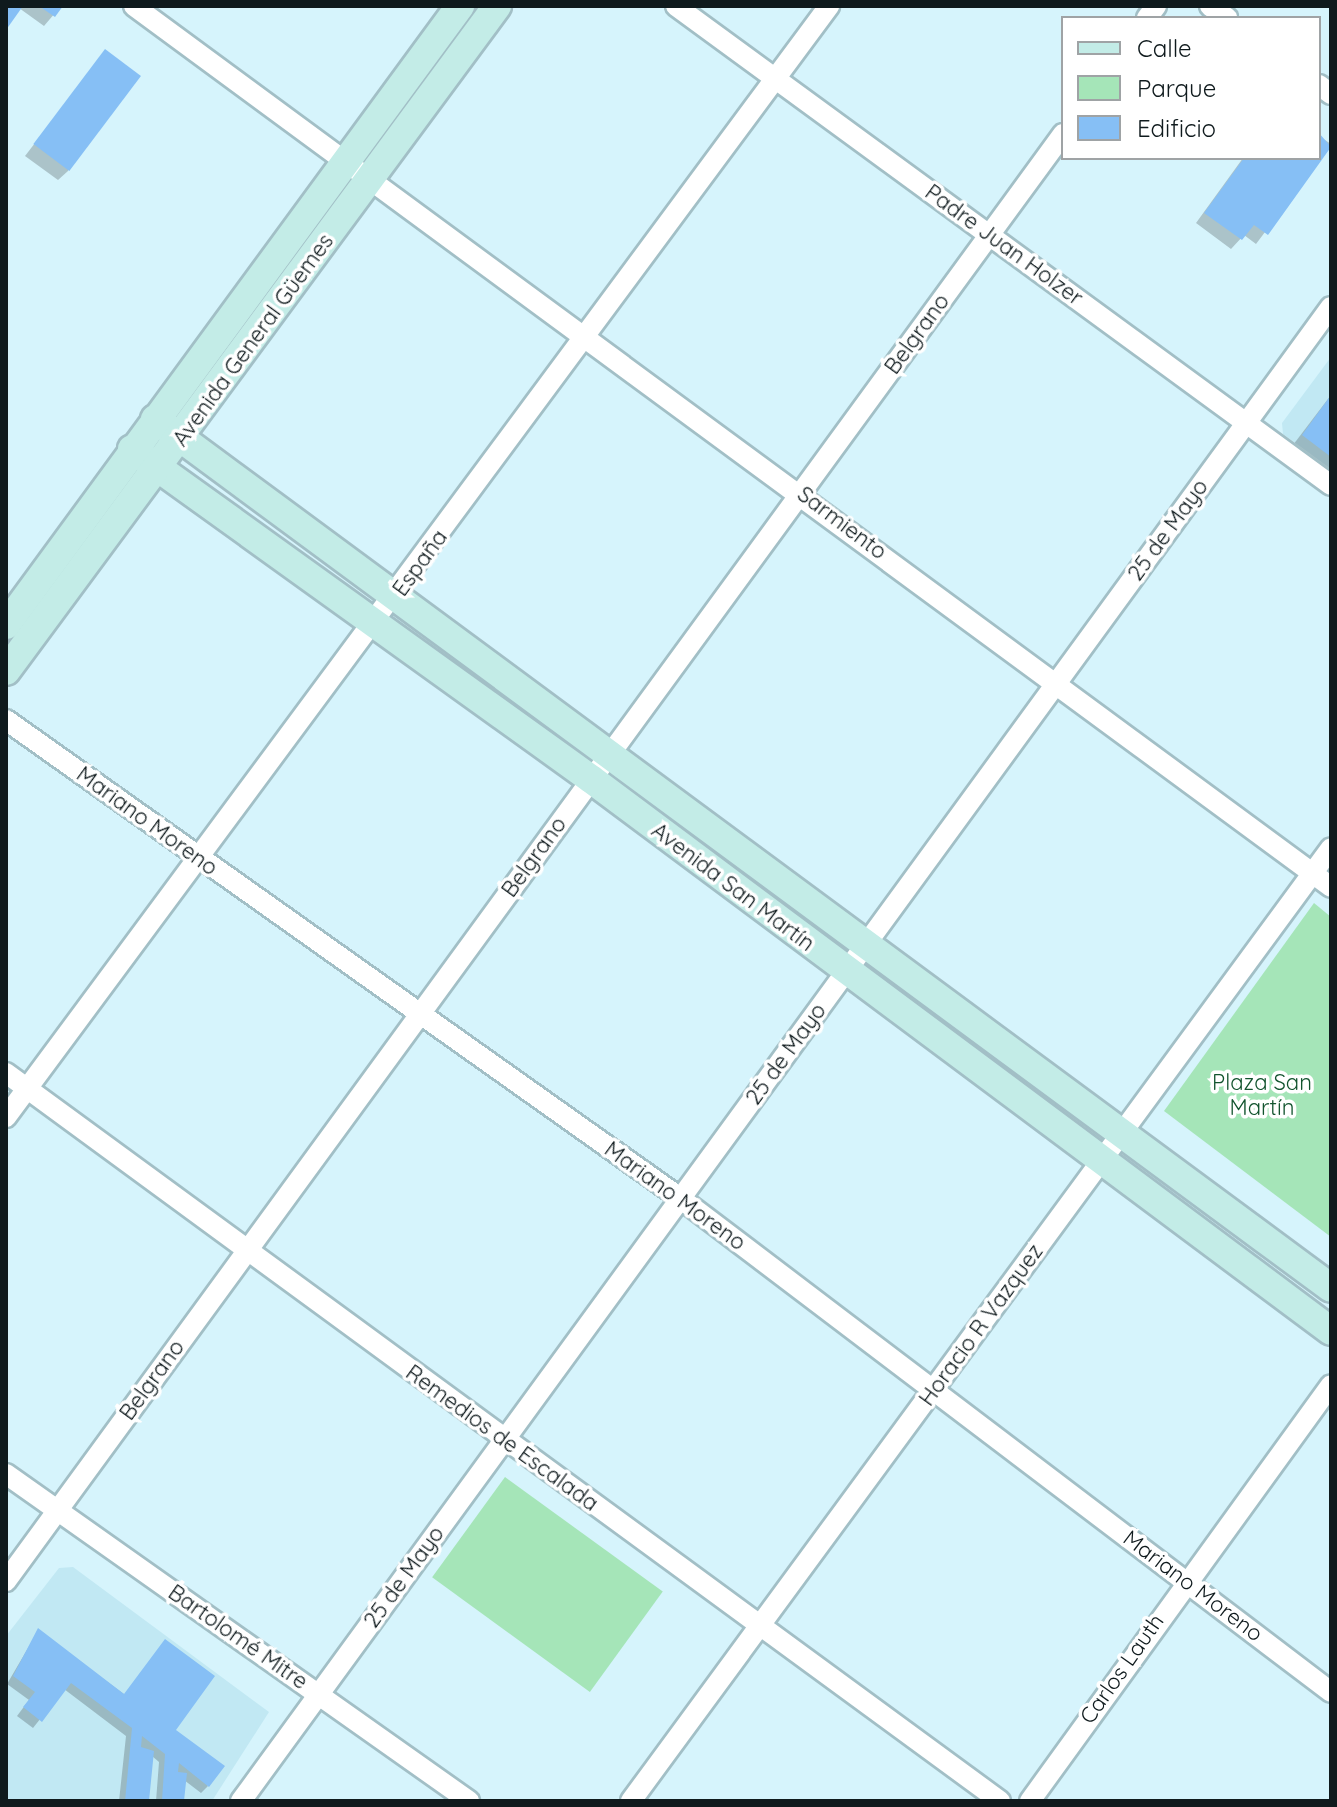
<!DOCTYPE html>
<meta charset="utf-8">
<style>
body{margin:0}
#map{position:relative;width:1337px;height:1807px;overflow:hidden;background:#d6f4fc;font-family:Quicksand,sans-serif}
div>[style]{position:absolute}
.built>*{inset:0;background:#c1e8f3}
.green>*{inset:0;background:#a5e5b8;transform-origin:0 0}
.shadow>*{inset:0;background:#0003}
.building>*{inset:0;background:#86bff5;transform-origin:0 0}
.roads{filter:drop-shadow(2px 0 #a2bfc6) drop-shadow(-2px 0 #a2bfc6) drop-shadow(0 2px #a2bfc6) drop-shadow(0 -2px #a2bfc6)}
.minor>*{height:20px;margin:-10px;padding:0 10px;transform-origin:10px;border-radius:10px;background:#fff}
.secondary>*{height:28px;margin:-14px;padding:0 14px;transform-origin:14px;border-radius:14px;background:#c3ece7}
span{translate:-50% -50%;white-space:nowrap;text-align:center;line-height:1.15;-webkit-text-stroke:7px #fff;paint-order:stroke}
.street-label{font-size:22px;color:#0f1a1d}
.park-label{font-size:22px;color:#12542e}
.frame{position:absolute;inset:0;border:8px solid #0f1a1d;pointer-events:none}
.legend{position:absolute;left:1061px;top:16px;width:260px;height:144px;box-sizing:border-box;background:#fff;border:2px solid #9fa3a5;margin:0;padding:10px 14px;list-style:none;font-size:24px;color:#0f1a1d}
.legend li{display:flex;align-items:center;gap:16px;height:40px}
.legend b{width:40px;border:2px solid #9fa3a5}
</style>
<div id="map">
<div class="built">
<div style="clip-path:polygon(1331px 357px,1331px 469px,1283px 434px,1282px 423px)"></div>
<div style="clip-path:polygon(73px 1567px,269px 1712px,212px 1801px,6px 1801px,6px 1636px,59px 1568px)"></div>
</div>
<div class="green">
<div style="clip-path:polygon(193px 463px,367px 590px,199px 472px)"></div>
<div style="clip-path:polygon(1314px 903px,1331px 917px,1331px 1237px,1164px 1111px)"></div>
<div style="left:505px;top:1477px;width:195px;height:124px;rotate:36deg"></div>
</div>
<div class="shadow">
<div style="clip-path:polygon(6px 6px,61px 6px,44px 26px,19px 8px,6px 26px)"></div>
<div style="clip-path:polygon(105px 52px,68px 171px,58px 180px,25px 156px)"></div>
<div style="clip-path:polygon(1319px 136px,1331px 144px,1256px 244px,1244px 235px,1231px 249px,1196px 223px,1243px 158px,1319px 158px)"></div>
<div style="clip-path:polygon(1331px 395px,1331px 474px,1293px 445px)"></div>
<div style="clip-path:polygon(38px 1631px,173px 1730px,208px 1786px,201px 1793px,184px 1780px,182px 1801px,156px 1801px,159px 1762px,152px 1756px,147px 1801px,119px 1801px,126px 1736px,64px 1689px,33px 1728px,17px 1716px,29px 1700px,7px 1684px)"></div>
</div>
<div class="building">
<div style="clip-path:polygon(6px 6px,23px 6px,6px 30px)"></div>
<div style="clip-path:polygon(39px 6px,63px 6px,55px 17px)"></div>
<div style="left:105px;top:49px;width:45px;height:119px;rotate:37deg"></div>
<div style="clip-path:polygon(1319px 133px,1331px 147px,1268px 235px,1254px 225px,1242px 240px,1204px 213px,1244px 158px,1319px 158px)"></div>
<div style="clip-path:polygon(1331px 395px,1331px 457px,1302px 435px)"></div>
<div style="clip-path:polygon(38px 1628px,124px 1694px,165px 1639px,215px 1676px,176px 1730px,225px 1766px,209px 1787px,179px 1763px,178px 1772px,187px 1773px,184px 1801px,162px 1801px,165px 1754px,142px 1736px,141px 1747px,154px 1751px,149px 1801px,125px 1801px,132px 1728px,71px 1683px,42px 1722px,23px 1707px,35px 1692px,13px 1676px)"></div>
</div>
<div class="roads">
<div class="minor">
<div style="left:134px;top:6px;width:1486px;rotate:36.35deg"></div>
<div style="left:676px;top:6px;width:811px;rotate:36.18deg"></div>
<div style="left:1210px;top:6px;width:21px;rotate:35deg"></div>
<div style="left:1147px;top:18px;width:15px;rotate:-53deg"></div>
<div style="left:1319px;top:85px;width:15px;rotate:37deg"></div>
<div style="left:6px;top:720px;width:826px;rotate:35.34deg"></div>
<div style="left:680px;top:1198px;width:817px;rotate:37.19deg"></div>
<div style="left:6px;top:1073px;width:1232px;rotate:36.22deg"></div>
<div style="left:6px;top:1117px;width:1383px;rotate:-53.47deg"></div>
<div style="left:6px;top:1474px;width:567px;rotate:35.23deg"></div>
<div style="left:6px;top:1581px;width:1792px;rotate:-53.85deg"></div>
<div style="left:241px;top:1801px;width:1849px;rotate:-53.89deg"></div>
<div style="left:631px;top:1801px;width:1182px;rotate:-53.7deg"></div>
<div style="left:1030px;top:1801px;width:513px;rotate:-54.11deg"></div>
</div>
<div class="secondary">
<div style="left:155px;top:419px;width:1462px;rotate:36.46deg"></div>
<div style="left:132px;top:449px;width:565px;rotate:35.71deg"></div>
<div style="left:591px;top:779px;width:923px;rotate:36.72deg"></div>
<div style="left:6px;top:625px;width:768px;rotate:-53.74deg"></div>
<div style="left:6px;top:671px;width:827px;rotate:-53.56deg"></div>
</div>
</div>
<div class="street-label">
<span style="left:1004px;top:245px;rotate:36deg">Padre Juan Holzer</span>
<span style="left:917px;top:334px;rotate:-54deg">Belgrano</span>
<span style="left:253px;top:340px;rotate:-54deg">Avenida General Güemes</span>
<span style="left:842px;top:523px;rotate:37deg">Sarmiento</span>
<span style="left:1168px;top:530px;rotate:-54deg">25 de Mayo</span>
<span style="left:420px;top:563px;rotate:-54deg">España</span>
<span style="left:147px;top:821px;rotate:36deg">Mariano Moreno</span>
<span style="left:534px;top:857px;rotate:-54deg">Belgrano</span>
<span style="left:733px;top:887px;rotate:37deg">Avenida San Martín</span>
<span style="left:786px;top:1054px;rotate:-54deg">25 de Mayo</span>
<span style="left:675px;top:1196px;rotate:36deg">Mariano Moreno</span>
<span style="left:981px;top:1325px;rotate:-54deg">Horacio R Vazquez</span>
<span style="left:152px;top:1380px;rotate:-54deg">Belgrano</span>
<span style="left:502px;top:1438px;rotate:36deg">Remedios de Escalada</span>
<span style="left:404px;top:1577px;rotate:-54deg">25 de Mayo</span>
<span style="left:1193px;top:1586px;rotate:37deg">Mariano Moreno</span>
<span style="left:238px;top:1637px;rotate:35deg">Bartolomé Mitre</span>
<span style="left:1122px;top:1669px;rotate:-55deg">Carlos Lauth</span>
</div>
<div class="park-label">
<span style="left:1262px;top:1095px">Plaza San<br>Martín</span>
</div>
<div class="frame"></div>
<ul class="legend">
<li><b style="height:10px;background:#c3ece7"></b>Calle</li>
<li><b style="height:22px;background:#a5e5b8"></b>Parque</li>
<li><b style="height:22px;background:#86bff5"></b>Edificio</li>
</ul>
</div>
